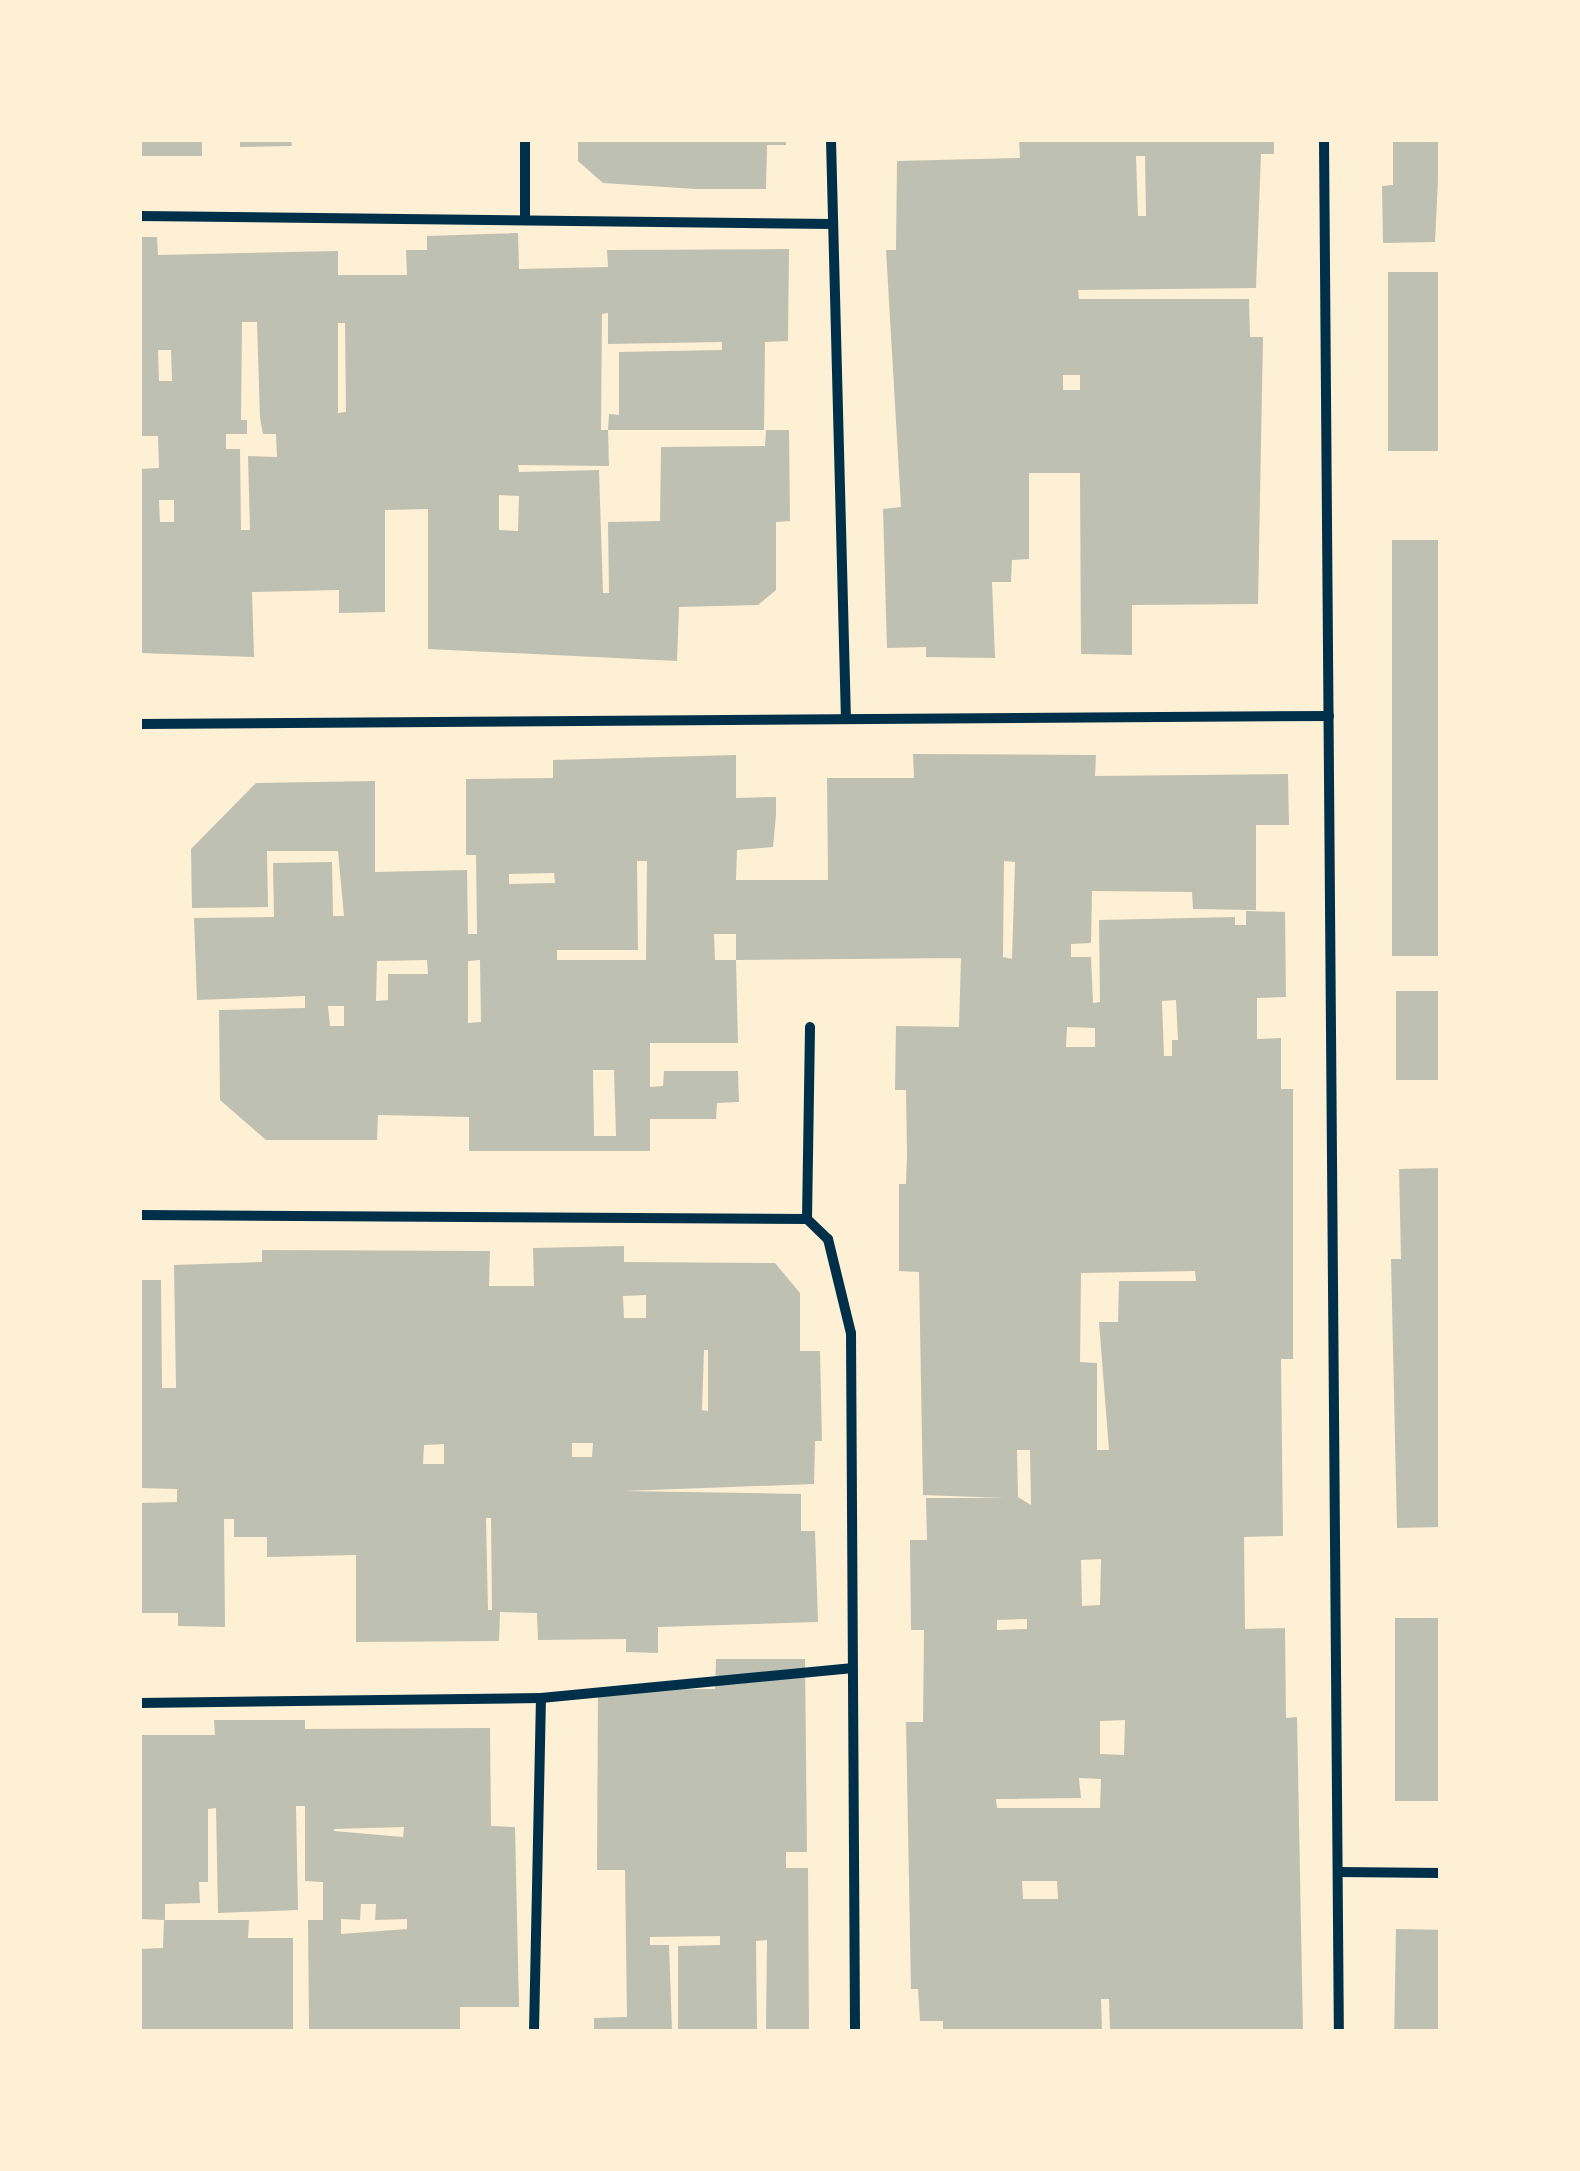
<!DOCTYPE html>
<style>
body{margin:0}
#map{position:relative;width:1580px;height:2171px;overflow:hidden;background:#fdf0d5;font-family:Literata,serif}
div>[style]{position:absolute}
.building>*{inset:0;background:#bec0b2;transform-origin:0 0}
.minor>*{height:10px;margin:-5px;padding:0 5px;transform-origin:5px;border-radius:5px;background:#003049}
span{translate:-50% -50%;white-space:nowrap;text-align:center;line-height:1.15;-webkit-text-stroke:8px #fdf0d5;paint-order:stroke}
.frame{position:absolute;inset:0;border:142px solid #fdf0d5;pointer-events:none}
</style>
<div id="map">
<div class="building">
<div style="left:140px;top:140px;width:62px;height:16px"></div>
<div style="clip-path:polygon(240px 140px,291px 140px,292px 146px,240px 147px)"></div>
<div style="clip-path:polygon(578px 140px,786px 140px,786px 145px,767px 145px,766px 189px,696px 189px,603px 183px,578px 161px)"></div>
<div style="clip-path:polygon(evenodd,1019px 140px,1274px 140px,1274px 154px,1261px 154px,1256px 288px,1078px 290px,1079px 299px,1249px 299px,1250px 337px,1263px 337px,1258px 604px,1132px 605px,1132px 655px,1081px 654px,1080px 473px,1029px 473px,1029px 559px,1012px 560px,1011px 582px,992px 582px,995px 658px,926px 657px,926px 647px,887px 648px,883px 509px,901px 507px,886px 250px,896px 250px,897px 161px,1020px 158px,1019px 140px,1136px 156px,1145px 156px,1146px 216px,1138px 216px,1136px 156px,1019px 140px,1063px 375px,1080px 375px,1080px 390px,1063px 390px,1063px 375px)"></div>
<div style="clip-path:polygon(1393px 140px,1440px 140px,1435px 242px,1383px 243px,1382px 186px,1393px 185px)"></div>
<div style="clip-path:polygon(evenodd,518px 233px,519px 269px,608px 267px,607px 250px,789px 249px,788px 341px,765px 342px,764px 430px,608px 430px,609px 414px,619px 415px,619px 352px,722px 350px,722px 342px,608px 344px,608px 313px,602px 314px,601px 430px,608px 430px,609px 466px,518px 465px,519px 472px,599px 470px,603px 593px,609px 593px,608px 522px,660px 521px,661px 447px,765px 446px,766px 430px,789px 430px,790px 521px,776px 522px,776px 590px,758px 605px,679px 607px,677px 661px,428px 649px,428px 509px,385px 510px,385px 612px,339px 613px,339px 590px,252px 592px,254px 657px,140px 653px,140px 469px,159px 468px,158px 436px,140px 436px,140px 237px,157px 237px,158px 255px,338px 251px,338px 275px,407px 275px,406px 250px,427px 250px,427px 236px,518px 233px,242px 322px,257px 322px,260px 418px,263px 434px,276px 434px,277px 457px,248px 456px,250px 530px,241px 530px,240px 449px,226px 449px,226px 434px,247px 434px,247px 420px,241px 420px,242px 322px,518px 233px,338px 323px,345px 323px,346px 412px,338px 413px,338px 323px,518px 233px,158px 350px,171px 350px,172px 381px,159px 381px,158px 350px,518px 233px,499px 495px,519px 496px,518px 531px,499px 530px,499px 495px,518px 233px,159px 500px,174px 500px,174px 522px,160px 522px,159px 500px)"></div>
<div style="left:1388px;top:272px;width:52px;height:179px"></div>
<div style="left:1440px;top:540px;width:416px;height:48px;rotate:90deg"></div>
<div style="clip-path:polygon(evenodd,913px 754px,1096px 755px,1095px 776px,1288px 774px,1289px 825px,1256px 825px,1256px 910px,1193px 909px,1192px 892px,1092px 891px,1091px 943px,1071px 944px,1071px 957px,1091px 957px,1093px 1003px,1100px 1002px,1099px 920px,1235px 917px,1235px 925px,1246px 925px,1246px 911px,1285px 912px,1286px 997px,1257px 998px,1257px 1039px,1281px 1038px,1281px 1089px,1293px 1089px,1293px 1359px,1281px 1359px,1283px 1536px,1244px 1537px,1245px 1629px,1285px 1628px,1286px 1718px,1297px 1717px,1303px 2031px,1110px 2031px,1109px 1999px,1101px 1999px,1102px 2031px,943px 2031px,943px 2021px,920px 2021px,918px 1989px,911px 1989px,906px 1722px,923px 1722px,924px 1630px,911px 1630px,910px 1540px,927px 1540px,926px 1498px,1005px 1498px,923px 1495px,919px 1272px,899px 1271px,899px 1184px,906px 1184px,907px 1155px,906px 1090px,895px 1090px,896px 1026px,959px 1027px,961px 958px,736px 960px,736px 934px,714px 934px,715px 960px,736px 960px,738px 1043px,650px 1043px,650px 1087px,663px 1086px,664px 1071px,738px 1071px,739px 1102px,717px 1103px,716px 1119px,650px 1119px,650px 1151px,469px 1151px,469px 1117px,378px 1115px,377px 1140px,266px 1140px,220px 1100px,219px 1010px,305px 1008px,305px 996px,197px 1000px,194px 918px,274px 917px,273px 863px,332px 862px,333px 916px,344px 916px,338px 851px,267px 851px,268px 907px,192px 908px,191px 849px,256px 783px,375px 781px,375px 872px,467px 870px,468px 934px,477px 934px,476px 855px,466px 855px,466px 779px,553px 778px,553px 760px,736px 755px,736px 798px,776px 797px,776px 815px,773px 847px,737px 850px,736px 880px,828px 880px,827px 778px,914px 778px,913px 754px,637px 861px,647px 861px,646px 960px,557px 960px,557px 950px,638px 950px,637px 861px,913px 754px,1004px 861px,1015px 862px,1012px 959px,1003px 957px,1004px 861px,913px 754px,554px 873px,555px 883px,509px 884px,509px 874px,554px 873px,913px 754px,427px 960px,428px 974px,388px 974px,388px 1000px,376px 1001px,377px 961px,427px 960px,913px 754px,480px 960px,481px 1022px,468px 1023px,468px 961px,480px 960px,913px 754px,1176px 1000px,1178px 1040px,1172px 1040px,1172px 1056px,1164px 1056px,1162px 1001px,1176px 1000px,913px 754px,328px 1006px,344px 1006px,344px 1026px,330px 1026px,328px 1006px,913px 754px,1067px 1027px,1095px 1028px,1095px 1047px,1066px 1047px,1067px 1027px,913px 754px,593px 1070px,614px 1070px,616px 1136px,594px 1136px,593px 1070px,913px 754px,1195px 1271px,1196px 1281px,1119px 1281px,1118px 1322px,1099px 1322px,1109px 1450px,1097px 1450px,1097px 1363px,1080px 1362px,1081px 1273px,1195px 1271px,913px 754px,1017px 1450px,1030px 1450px,1031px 1505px,1018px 1497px,1017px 1450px,913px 754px,1101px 1559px,1100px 1605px,1082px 1606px,1081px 1560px,1101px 1559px,913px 754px,1027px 1619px,1027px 1629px,997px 1630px,997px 1620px,1027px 1619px,913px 754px,1125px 1720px,1124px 1755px,1100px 1754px,1100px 1721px,1125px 1720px,913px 754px,1079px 1778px,1101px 1779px,1100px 1808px,997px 1808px,996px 1799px,1081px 1798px,1079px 1778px,913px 754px,1022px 1881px,1057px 1881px,1058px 1899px,1023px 1899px,1022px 1881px)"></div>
<div style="left:1440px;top:991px;width:89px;height:44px;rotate:90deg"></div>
<div style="clip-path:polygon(1438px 1168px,1440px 1527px,1397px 1528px,1391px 1259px,1401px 1259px,1399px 1169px)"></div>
<div style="clip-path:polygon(evenodd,624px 1246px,624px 1262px,775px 1263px,800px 1293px,800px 1351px,820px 1351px,822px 1441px,815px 1441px,814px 1484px,624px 1491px,801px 1494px,801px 1531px,815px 1531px,818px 1622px,658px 1627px,658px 1653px,626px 1652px,626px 1639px,538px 1640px,537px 1613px,500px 1612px,499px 1641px,356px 1642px,356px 1555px,267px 1557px,267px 1537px,234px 1537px,234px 1519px,224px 1519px,225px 1627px,178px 1626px,178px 1613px,140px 1613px,140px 1503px,177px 1502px,177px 1489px,140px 1488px,140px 1280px,161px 1280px,162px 1388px,176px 1388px,174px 1265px,262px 1262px,262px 1250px,490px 1251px,489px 1286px,534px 1286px,533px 1248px,624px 1246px,646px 1295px,646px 1318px,624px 1318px,623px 1296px,646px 1295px,624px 1246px,704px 1350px,708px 1350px,708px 1411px,702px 1410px,704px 1350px,624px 1246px,572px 1443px,593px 1443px,592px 1457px,572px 1457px,572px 1443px,624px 1246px,444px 1444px,444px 1464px,423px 1464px,424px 1445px,444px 1444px,624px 1246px,486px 1518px,491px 1518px,492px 1610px,488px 1610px,486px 1518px)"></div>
<div style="left:1395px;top:1618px;width:45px;height:183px"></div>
<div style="clip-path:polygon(716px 1659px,805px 1659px,807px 1852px,786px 1852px,786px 1868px,808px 1868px,809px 2031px,766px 2031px,767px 1940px,756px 1941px,757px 2031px,678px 2031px,678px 1946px,720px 1945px,720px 1936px,650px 1937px,650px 1945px,669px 1945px,672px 2031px,594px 2031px,594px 2018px,627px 2017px,625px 1870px,597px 1870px,598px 1690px,715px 1689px)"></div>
<div style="clip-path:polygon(evenodd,214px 1720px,305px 1720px,305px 1729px,490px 1728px,491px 1826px,515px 1827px,519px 2007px,460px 2007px,460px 2031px,309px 2031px,308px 1920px,323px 1920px,323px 1882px,305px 1881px,305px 1806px,296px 1806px,298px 1910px,218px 1913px,216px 1808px,208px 1809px,208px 1882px,199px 1882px,200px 1903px,165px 1904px,165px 1920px,249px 1920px,248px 1938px,293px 1938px,293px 2031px,140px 2031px,140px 1949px,163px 1948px,164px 1920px,140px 1919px,140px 1735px,215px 1735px,214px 1720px,404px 1827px,403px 1837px,334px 1831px,334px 1829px,404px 1827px,214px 1720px,361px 1904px,376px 1904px,375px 1920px,407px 1919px,407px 1929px,341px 1934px,341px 1919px,360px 1920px,361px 1904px)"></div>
<div style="left:1396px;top:1929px;width:44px;height:102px;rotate:1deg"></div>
</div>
<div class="minor">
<div style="left:525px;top:140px;width:77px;rotate:90deg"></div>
<div style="left:831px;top:140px;width:579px;rotate:88.52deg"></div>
<div style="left:1324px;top:140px;width:1891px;rotate:89.55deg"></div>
<div style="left:140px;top:216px;width:692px;rotate:0.66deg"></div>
<div style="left:140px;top:724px;width:1189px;rotate:-0.39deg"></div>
<div style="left:140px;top:1215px;width:667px;rotate:0.34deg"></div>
<div style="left:807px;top:1219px;width:29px;rotate:44deg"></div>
<div style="left:828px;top:1239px;width:97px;rotate:76.3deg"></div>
<div style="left:851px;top:1333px;width:698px;rotate:89.67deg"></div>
<div style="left:807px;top:1219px;width:192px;rotate:-89.1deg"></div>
<div style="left:140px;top:1703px;width:401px;rotate:-0.7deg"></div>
<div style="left:541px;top:1698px;width:311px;rotate:-5.5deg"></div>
<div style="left:1339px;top:1872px;width:101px;rotate:0.6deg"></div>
<div style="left:534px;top:2031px;width:333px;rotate:-88.8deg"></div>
</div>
<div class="frame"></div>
</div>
